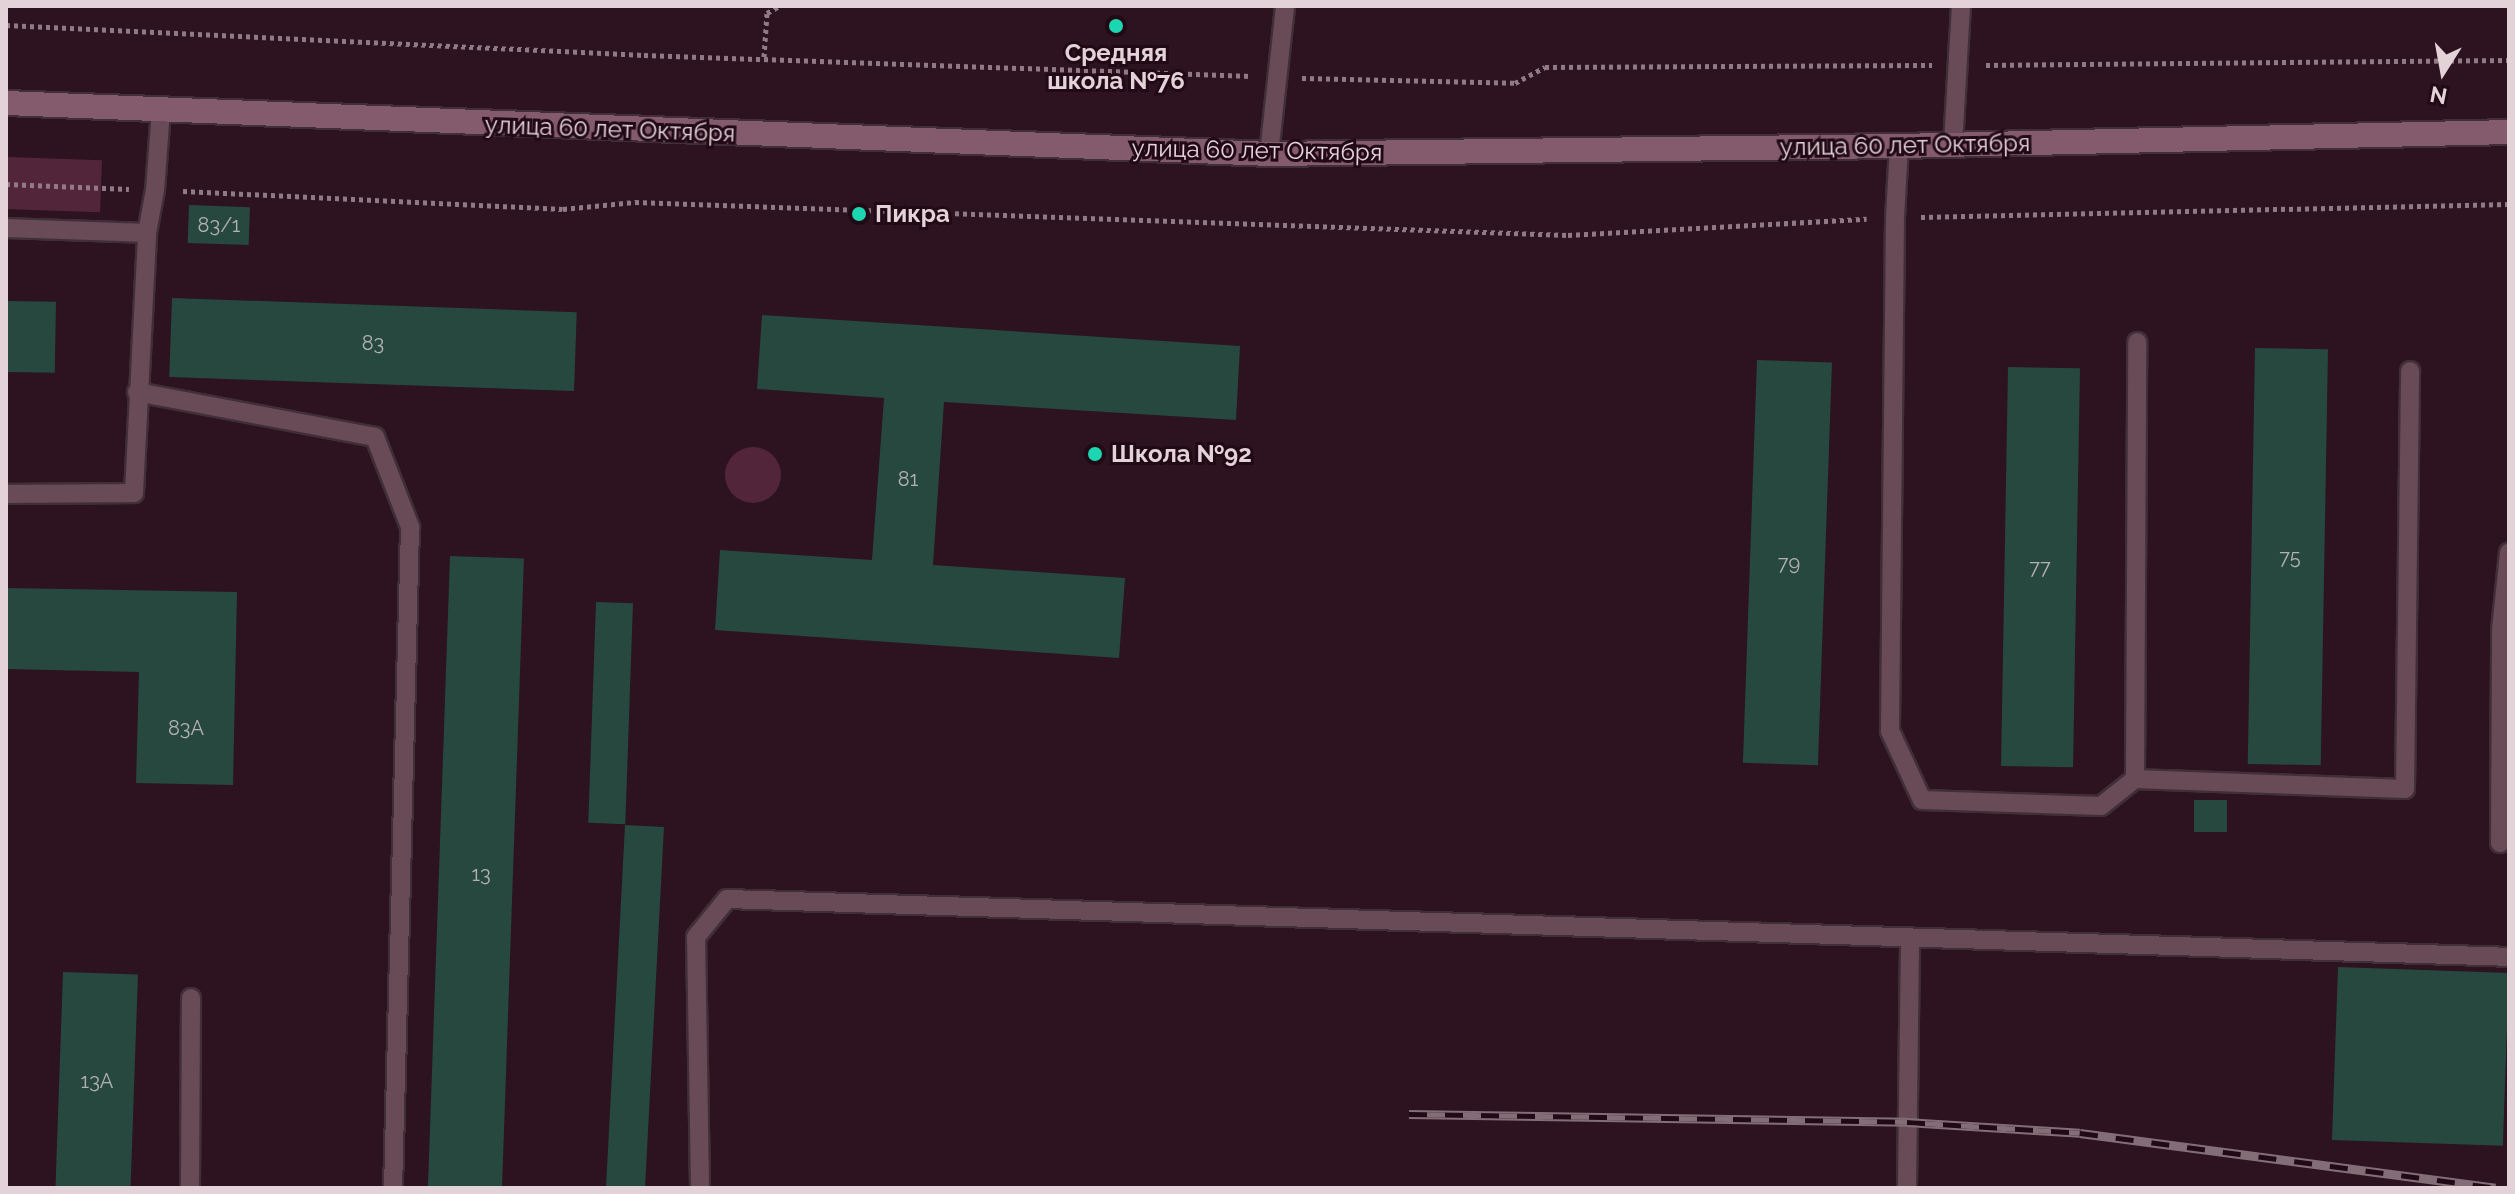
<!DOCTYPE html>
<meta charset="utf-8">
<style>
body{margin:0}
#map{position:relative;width:2515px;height:1194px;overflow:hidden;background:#2c131f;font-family:Raleway,sans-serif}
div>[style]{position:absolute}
.green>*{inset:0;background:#53253b;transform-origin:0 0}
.round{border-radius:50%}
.building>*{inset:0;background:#26483f;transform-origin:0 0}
.path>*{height:5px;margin-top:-2.5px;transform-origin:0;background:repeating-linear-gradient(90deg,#907b84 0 4px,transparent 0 8px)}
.roads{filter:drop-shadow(2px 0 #412f37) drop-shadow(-2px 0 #412f37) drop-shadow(0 2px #412f37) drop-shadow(0 -2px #412f37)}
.lane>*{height:18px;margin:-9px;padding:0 9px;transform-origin:9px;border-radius:9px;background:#684b57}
.secondary>*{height:24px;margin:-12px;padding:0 12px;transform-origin:12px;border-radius:12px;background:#845a6d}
.rail>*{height:9px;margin-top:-4.5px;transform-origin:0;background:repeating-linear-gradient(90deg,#210a15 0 18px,#836e77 0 36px);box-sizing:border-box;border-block:2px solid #836e77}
.dots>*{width:22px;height:22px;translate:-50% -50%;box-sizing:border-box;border:4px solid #210a15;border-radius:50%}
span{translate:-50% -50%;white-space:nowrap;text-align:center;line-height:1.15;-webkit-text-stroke:6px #210a15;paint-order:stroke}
.number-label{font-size:20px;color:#b4b0b2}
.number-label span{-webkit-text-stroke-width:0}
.poi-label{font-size:24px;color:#e4d2d9;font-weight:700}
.left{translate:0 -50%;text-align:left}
.street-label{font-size:24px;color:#e4d2d9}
.frame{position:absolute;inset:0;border:8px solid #e4d2d9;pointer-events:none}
.north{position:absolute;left:2403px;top:32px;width:80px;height:80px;-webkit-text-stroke:6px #210a15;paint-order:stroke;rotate:191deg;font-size:22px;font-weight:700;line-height:32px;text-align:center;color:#e4d2d9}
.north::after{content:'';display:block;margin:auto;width:28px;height:36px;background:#e4d2d9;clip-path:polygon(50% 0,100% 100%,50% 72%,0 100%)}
</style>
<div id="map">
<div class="green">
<div style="left:6px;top:157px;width:96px;height:52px;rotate:2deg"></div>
<div class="round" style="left:725px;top:447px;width:56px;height:56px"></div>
</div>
<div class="building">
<div style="left:189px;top:205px;width:61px;height:38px;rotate:2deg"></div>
<div style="left:172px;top:298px;width:405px;height:79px;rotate:2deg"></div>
<div style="left:6px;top:301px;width:50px;height:71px;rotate:1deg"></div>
<div style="clip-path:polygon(762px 315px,1240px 346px,1236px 420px,944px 402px,933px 565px,1125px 578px,1119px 658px,715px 630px,720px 550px,872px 560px,884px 398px,757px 389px)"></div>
<div style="left:2255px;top:348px;width:73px;height:416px;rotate:1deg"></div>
<div style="left:1757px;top:360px;width:75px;height:403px;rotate:2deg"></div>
<div style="left:2008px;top:367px;width:72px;height:399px;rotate:1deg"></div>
<div style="left:450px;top:556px;width:74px;height:632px;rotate:2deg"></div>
<div style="clip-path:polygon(6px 588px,237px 592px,233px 785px,136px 783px,139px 672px,6px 669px)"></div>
<div style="left:596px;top:602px;width:37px;height:221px;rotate:2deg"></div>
<div style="left:2227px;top:800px;width:32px;height:33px;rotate:90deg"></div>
<div style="left:625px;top:825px;width:39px;height:363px;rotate:3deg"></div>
<div style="left:2338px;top:967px;width:171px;height:173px;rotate:2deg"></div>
<div style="left:63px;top:972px;width:75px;height:216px;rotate:2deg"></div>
</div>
<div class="path">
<div style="left:6px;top:25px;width:639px;rotate:2.69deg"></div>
<div style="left:644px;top:55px;width:608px;rotate:1.98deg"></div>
<div style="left:764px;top:57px;width:44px;rotate:-86.1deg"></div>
<div style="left:767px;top:13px;width:14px;rotate:-30deg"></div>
<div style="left:1986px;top:65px;width:523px;rotate:-0.55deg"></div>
<div style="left:1302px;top:78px;width:213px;rotate:1.3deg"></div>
<div style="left:1515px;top:83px;width:34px;rotate:-28deg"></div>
<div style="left:1545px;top:67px;width:387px;rotate:-0.3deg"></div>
<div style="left:6px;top:184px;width:123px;rotate:2.3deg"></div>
<div style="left:183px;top:191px;width:380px;rotate:2.7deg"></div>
<div style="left:563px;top:209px;width:72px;rotate:-5.6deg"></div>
<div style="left:635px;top:202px;width:934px;rotate:2.03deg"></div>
<div style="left:1568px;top:235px;width:299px;rotate:-3.1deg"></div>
<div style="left:1921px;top:217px;width:588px;rotate:-1.27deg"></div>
</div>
<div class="roads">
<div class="lane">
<div style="left:1953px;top:145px;width:139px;rotate:-86.7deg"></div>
<div style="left:1899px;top:146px;width:71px;rotate:93.2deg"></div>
<div style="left:1895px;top:217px;width:514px;rotate:90.56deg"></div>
<div style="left:1890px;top:731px;width:76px;rotate:65.1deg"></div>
<div style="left:1922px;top:800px;width:179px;rotate:1.9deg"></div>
<div style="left:2101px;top:806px;width:43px;rotate:-38.5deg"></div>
<div style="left:2135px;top:779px;width:270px;rotate:2.1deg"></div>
<div style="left:2405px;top:789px;width:418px;rotate:-89.3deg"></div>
<div style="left:1269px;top:154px;width:149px;rotate:-83.8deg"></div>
<div style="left:6px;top:228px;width:141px;rotate:2deg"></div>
<div style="left:137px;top:392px;width:242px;rotate:10.7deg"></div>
<div style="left:375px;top:437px;width:97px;rotate:68.7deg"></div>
<div style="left:410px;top:527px;width:661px;rotate:91.47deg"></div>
<div style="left:6px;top:494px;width:128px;rotate:-0.4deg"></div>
<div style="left:134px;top:493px;width:260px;rotate:-87.1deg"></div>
<div style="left:147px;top:233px;width:44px;rotate:-79.5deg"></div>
<div style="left:155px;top:190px;width:80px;rotate:-85.7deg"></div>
<div style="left:2135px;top:779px;width:437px;rotate:-89.7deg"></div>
<div style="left:2500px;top:843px;width:213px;rotate:-89.7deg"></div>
<div style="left:2501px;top:630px;width:78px;rotate:-84.1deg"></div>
<div style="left:190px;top:1188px;width:190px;rotate:-89.7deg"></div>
<div style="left:700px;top:1188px;width:251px;rotate:-90.9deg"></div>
<div style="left:696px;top:937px;width:49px;rotate:-50.8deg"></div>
<div style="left:727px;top:899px;width:1783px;rotate:1.86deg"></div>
<div style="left:1907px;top:1188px;width:249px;rotate:-89.3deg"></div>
</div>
<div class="secondary">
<div style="left:6px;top:103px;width:1264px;rotate:2.31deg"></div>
<div style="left:1269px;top:154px;width:630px;rotate:-0.73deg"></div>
<div style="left:1899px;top:146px;width:610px;rotate:-1.31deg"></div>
</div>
</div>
<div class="rail">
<div style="left:1409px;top:1114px;width:498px;rotate:0.9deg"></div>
<div style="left:1907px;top:1122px;width:173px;rotate:3.6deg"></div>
<div style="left:2080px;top:1133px;width:419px;rotate:7.5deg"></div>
</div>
<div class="dots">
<div style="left:1116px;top:26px;background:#1cd5b1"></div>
<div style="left:859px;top:214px;background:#1cd5b1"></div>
<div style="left:1095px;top:454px;background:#1cd5b1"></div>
</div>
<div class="number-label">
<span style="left:219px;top:225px">83/1</span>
<span style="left:373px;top:343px">83</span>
<span style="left:908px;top:479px">81</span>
<span style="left:2290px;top:557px">75</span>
<span style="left:1789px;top:563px">79</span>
<span style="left:2040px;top:567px">77</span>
<span style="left:186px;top:728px">83А</span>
<span style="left:481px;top:874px">13</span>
<span style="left:97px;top:1081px">13А</span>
</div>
<div class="poi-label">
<span style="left:1116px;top:67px">Средняя<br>школа №76</span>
<span class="left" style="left:875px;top:214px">Пикра</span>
<span class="left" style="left:1111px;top:454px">Школа №92</span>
</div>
<div class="street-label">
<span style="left:610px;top:129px;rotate:2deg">улица 60 лет Октября</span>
<span style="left:1905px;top:145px;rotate:-1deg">улица 60 лет Октября</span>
<span style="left:1257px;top:150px;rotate:1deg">улица 60 лет Октября</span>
</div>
<div class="frame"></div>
<div class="north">N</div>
</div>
